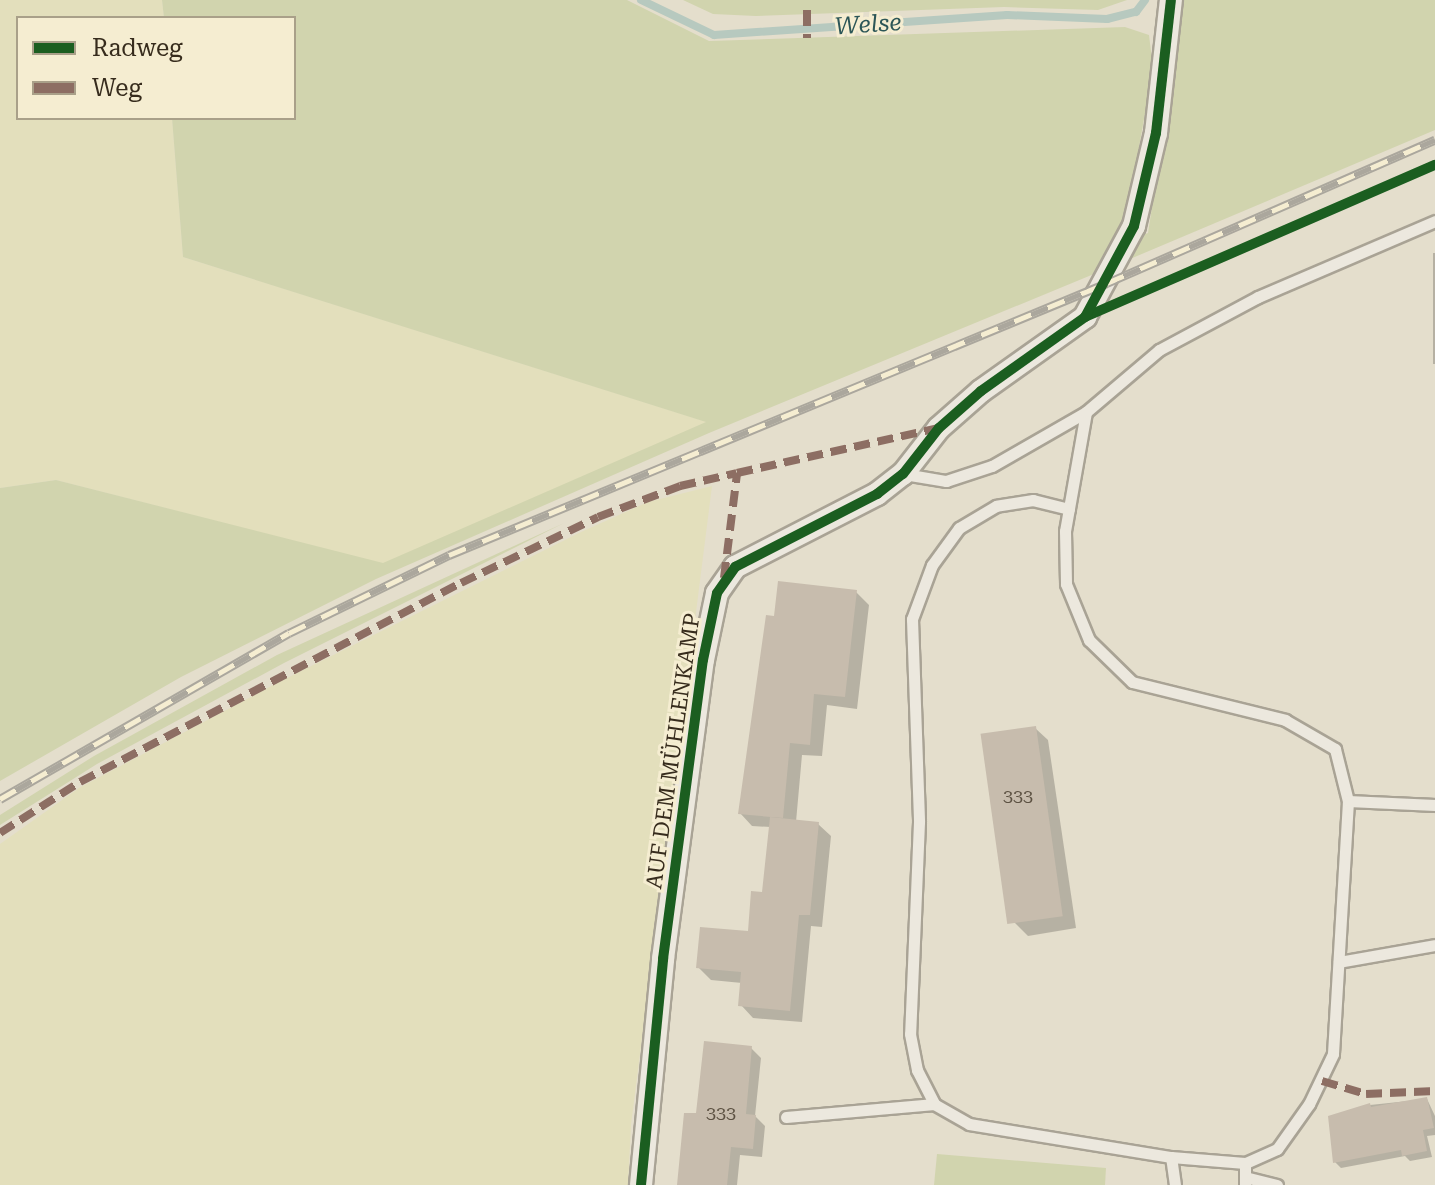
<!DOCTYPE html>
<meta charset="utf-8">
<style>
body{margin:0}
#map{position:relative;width:1435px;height:1185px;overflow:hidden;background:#e4decc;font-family:"Roboto Serif",serif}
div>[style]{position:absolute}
.farmland>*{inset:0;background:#e3dfbc}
.green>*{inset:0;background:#d1d4ae}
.shadow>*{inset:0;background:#0003;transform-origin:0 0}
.stream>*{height:8px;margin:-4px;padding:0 4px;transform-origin:4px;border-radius:4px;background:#b7c9bf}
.building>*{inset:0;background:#c7bcad;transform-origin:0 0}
.roads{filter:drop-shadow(2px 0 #a9a395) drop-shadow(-2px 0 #a9a395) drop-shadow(0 2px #a9a395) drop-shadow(0 -2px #a9a395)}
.lane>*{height:11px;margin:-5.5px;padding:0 5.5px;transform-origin:5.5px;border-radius:5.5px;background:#ece8de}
.street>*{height:22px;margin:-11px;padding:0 11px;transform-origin:11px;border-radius:11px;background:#ece8de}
.rail>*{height:9px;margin-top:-4.5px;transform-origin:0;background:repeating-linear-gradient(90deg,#f5edd1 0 18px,#aba79d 0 36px);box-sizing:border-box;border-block:2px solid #aba79d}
.quiet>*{height:8px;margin-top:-4px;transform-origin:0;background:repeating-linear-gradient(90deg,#8d6e63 0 16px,transparent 0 24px)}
.cycleway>*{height:10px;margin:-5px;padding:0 5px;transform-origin:5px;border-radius:5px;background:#1b5e20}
span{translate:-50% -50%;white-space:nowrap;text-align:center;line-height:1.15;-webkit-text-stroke:6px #f5edd1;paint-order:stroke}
.number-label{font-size:18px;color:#5b5041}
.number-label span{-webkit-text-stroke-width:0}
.street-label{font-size:22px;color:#372c1d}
.water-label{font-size:24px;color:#2c5657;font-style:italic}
.legend{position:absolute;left:16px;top:16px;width:280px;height:104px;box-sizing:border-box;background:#f5edd1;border:2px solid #a9a089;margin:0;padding:10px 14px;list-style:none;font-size:24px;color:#372c1d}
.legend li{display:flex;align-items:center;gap:16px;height:40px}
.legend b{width:40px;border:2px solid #a9a089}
</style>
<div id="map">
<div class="farmland">
<div style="clip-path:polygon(0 0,162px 0,164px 18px,18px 18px,18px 118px,172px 118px,183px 257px,707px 422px,383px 564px,56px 480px,0 488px)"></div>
<div style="clip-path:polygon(712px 486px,631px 1125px,628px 1185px,0 1185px,0 844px,79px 788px,277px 683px,581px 532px,648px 502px)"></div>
</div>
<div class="green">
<div style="clip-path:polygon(162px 0,627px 0,709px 41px,1125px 27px,1149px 35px,1153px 68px,1126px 221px,1106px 269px,709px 433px,376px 579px,181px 677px,0 781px,0 488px,56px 480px,383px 563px,706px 422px,183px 257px,172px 118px,294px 118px,294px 18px,164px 18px)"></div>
<div style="clip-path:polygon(683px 0,1127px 0,1098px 10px,1004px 7px,756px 16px,713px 14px)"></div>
<div style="clip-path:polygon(1184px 0,1435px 0,1435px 130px,1130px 259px,1140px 236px,1148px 233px)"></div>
<div style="clip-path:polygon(564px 523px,284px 663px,97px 764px,0 825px,0 815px,94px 756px,277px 655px)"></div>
<div style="clip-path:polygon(937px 1154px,1106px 1168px,1105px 1185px,934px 1185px)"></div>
</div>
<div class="shadow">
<div style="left:1433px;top:253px;width:2px;height:111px"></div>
<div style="clip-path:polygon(856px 592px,869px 605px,857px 709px,827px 705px,822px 756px,802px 755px,796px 822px,818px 824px,831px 836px,822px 927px,811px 926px,802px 1022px,753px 1018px,741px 1005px,742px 983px,711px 980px,698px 967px,750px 933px,764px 895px,771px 827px,752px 826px,740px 813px,776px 618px)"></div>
<div style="clip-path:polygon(1035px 728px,1048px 740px,1076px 928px,1028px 936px,1015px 923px)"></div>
<div style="clip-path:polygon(751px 1048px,761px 1058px,755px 1116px,765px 1126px,762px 1157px,740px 1155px,737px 1185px,679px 1185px,698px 1116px)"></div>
<div style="clip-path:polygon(1427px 1099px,1435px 1116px,1435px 1135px,1427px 1136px,1432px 1157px,1410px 1161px,1405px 1156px,1341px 1168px,1335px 1162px,1370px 1105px)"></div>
</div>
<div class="stream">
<div style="left:641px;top:0;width:81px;rotate:25.6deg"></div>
<div style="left:714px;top:35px;width:294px;rotate:-3.9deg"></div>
<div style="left:1007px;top:15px;width:100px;rotate:2.3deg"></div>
<div style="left:1107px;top:19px;width:30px;rotate:-14deg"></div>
<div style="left:1136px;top:12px;width:15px;rotate:-53deg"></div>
</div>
<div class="building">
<div style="clip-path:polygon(778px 581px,857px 590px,845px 697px,814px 694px,810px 745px,790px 743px,783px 818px,738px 814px,766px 615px,774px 616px)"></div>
<div style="left:1036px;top:726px;width:192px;height:56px;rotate:82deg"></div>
<div style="clip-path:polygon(770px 817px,819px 822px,810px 915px,799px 915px,790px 1011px,738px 1006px,741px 972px,696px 968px,700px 927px,748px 931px,751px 891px,762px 892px)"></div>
<div style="clip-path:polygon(704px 1041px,752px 1046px,746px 1114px,756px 1115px,753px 1149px,731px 1147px,727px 1185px,677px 1185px,684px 1113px,696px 1113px)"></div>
<div style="clip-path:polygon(1427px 1097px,1434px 1128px,1423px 1130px,1427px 1151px,1402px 1156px,1401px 1150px,1333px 1163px,1328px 1116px,1370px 1103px,1371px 1107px)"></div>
</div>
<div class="roads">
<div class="lane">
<div style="left:1086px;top:412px;width:121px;rotate:100deg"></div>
<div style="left:1065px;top:531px;width:53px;rotate:88.9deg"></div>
<div style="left:1066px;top:584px;width:61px;rotate:67.7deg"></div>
<div style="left:1089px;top:640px;width:60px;rotate:44.3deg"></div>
<div style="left:1132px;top:682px;width:158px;rotate:13.9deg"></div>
<div style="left:1285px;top:720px;width:58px;rotate:30.1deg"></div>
<div style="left:1335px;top:749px;width:54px;rotate:76deg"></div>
<div style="left:1348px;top:801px;width:253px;rotate:93.4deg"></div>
<div style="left:1333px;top:1054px;width:55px;rotate:115.6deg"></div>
<div style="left:1309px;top:1104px;width:55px;rotate:125.4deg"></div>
<div style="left:1277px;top:1149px;width:35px;rotate:156deg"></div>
<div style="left:904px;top:474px;width:43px;rotate:9.5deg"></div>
<div style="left:946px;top:481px;width:48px;rotate:-18.1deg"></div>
<div style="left:992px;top:466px;width:108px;rotate:-29.9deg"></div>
<div style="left:1086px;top:412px;width:96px;rotate:-40.3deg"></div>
<div style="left:1159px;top:350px;width:112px;rotate:-28.2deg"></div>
<div style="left:1258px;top:297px;width:193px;rotate:-23.2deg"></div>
<div style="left:1069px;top:509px;width:37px;rotate:-166deg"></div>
<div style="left:1033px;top:500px;width:37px;rotate:171deg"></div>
<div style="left:996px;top:506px;width:43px;rotate:149.3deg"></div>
<div style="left:959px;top:528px;width:46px;rotate:126.1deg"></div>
<div style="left:932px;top:565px;width:58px;rotate:110.3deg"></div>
<div style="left:912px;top:619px;width:203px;rotate:88deg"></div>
<div style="left:919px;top:822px;width:212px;rotate:92.4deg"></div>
<div style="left:910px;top:1034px;width:37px;rotate:79deg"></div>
<div style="left:917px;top:1070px;width:38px;rotate:63deg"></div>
<div style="left:934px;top:1104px;width:40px;rotate:29.7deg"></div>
<div style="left:969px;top:1124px;width:205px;rotate:9.3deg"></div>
<div style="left:1348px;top:801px;width:87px;rotate:2.6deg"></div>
<div style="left:1339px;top:962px;width:97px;rotate:-10deg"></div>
<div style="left:786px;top:1117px;width:149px;rotate:-5deg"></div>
<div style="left:1245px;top:1177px;width:33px;rotate:14deg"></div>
<div style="left:1175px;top:1185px;width:28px;rotate:-98deg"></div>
<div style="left:1171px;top:1157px;width:74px;rotate:4.6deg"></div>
<div style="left:1245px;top:1163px;width:22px;rotate:90deg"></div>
</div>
<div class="street">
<div style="left:641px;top:1185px;width:227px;rotate:-84.4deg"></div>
<div style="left:663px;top:959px;width:302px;rotate:-82.4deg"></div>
<div style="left:703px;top:660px;width:68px;rotate:-78.2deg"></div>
<div style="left:717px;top:593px;width:32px;rotate:-55deg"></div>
<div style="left:735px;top:567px;width:160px;rotate:-27.2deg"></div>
<div style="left:877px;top:494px;width:33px;rotate:-38deg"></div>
<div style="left:903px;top:474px;width:58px;rotate:-52deg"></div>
<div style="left:939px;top:428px;width:56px;rotate:-41.4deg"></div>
<div style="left:981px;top:391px;width:128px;rotate:-35.4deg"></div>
<div style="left:1085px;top:317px;width:103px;rotate:-61.7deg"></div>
<div style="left:1134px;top:226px;width:96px;rotate:-76.7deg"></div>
<div style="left:1156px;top:133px;width:134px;rotate:-83.6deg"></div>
</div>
</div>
<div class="rail">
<div style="left:0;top:799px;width:333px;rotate:-29.9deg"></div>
<div style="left:289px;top:633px;width:178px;rotate:-26deg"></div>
<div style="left:449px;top:555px;width:712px;rotate:-22.46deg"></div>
<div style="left:1107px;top:283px;width:358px;rotate:-23.6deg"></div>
</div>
<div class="quiet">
<div style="left:807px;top:10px;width:28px;rotate:90deg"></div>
<div style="left:724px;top:578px;width:106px;rotate:-82.9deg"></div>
<div style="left:737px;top:473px;width:207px;rotate:-12.6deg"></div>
<div style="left:0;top:833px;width:95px;rotate:-32.5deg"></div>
<div style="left:80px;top:782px;width:430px;rotate:-27.6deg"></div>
<div style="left:461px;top:583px;width:152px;rotate:-25.7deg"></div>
<div style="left:598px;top:517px;width:88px;rotate:-20.7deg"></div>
<div style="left:680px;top:486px;width:58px;rotate:-12.8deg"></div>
<div style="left:1322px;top:1081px;width:46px;rotate:16.5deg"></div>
<div style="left:1366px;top:1094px;width:69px;rotate:-2.5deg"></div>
</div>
<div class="cycleway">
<div style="left:1085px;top:317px;width:382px;rotate:-23.5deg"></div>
<div style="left:641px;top:1185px;width:227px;rotate:-84.4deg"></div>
<div style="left:663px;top:959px;width:302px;rotate:-82.4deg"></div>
<div style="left:703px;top:660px;width:68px;rotate:-78.2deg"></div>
<div style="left:717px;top:593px;width:32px;rotate:-55deg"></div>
<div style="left:735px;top:567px;width:160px;rotate:-27.2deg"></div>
<div style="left:877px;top:494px;width:33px;rotate:-38deg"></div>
<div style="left:903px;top:474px;width:58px;rotate:-52deg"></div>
<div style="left:939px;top:428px;width:56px;rotate:-41.4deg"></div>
<div style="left:981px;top:391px;width:128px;rotate:-35.4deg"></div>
<div style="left:1085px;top:317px;width:103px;rotate:-61.7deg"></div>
<div style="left:1134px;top:226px;width:96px;rotate:-76.7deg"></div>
<div style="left:1156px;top:133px;width:134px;rotate:-83.6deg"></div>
</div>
<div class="number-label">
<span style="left:1018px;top:796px">333</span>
<span style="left:721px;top:1113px">333</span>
</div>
<div class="street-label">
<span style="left:673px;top:751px;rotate:-82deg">AUF DEM MÜHLENKAMP</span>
</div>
<div class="water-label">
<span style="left:868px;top:25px;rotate:-4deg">Welse</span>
</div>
<ul class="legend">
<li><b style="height:10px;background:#1b5e20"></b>Radweg</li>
<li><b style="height:10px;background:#8d6e63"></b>Weg</li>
</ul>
</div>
